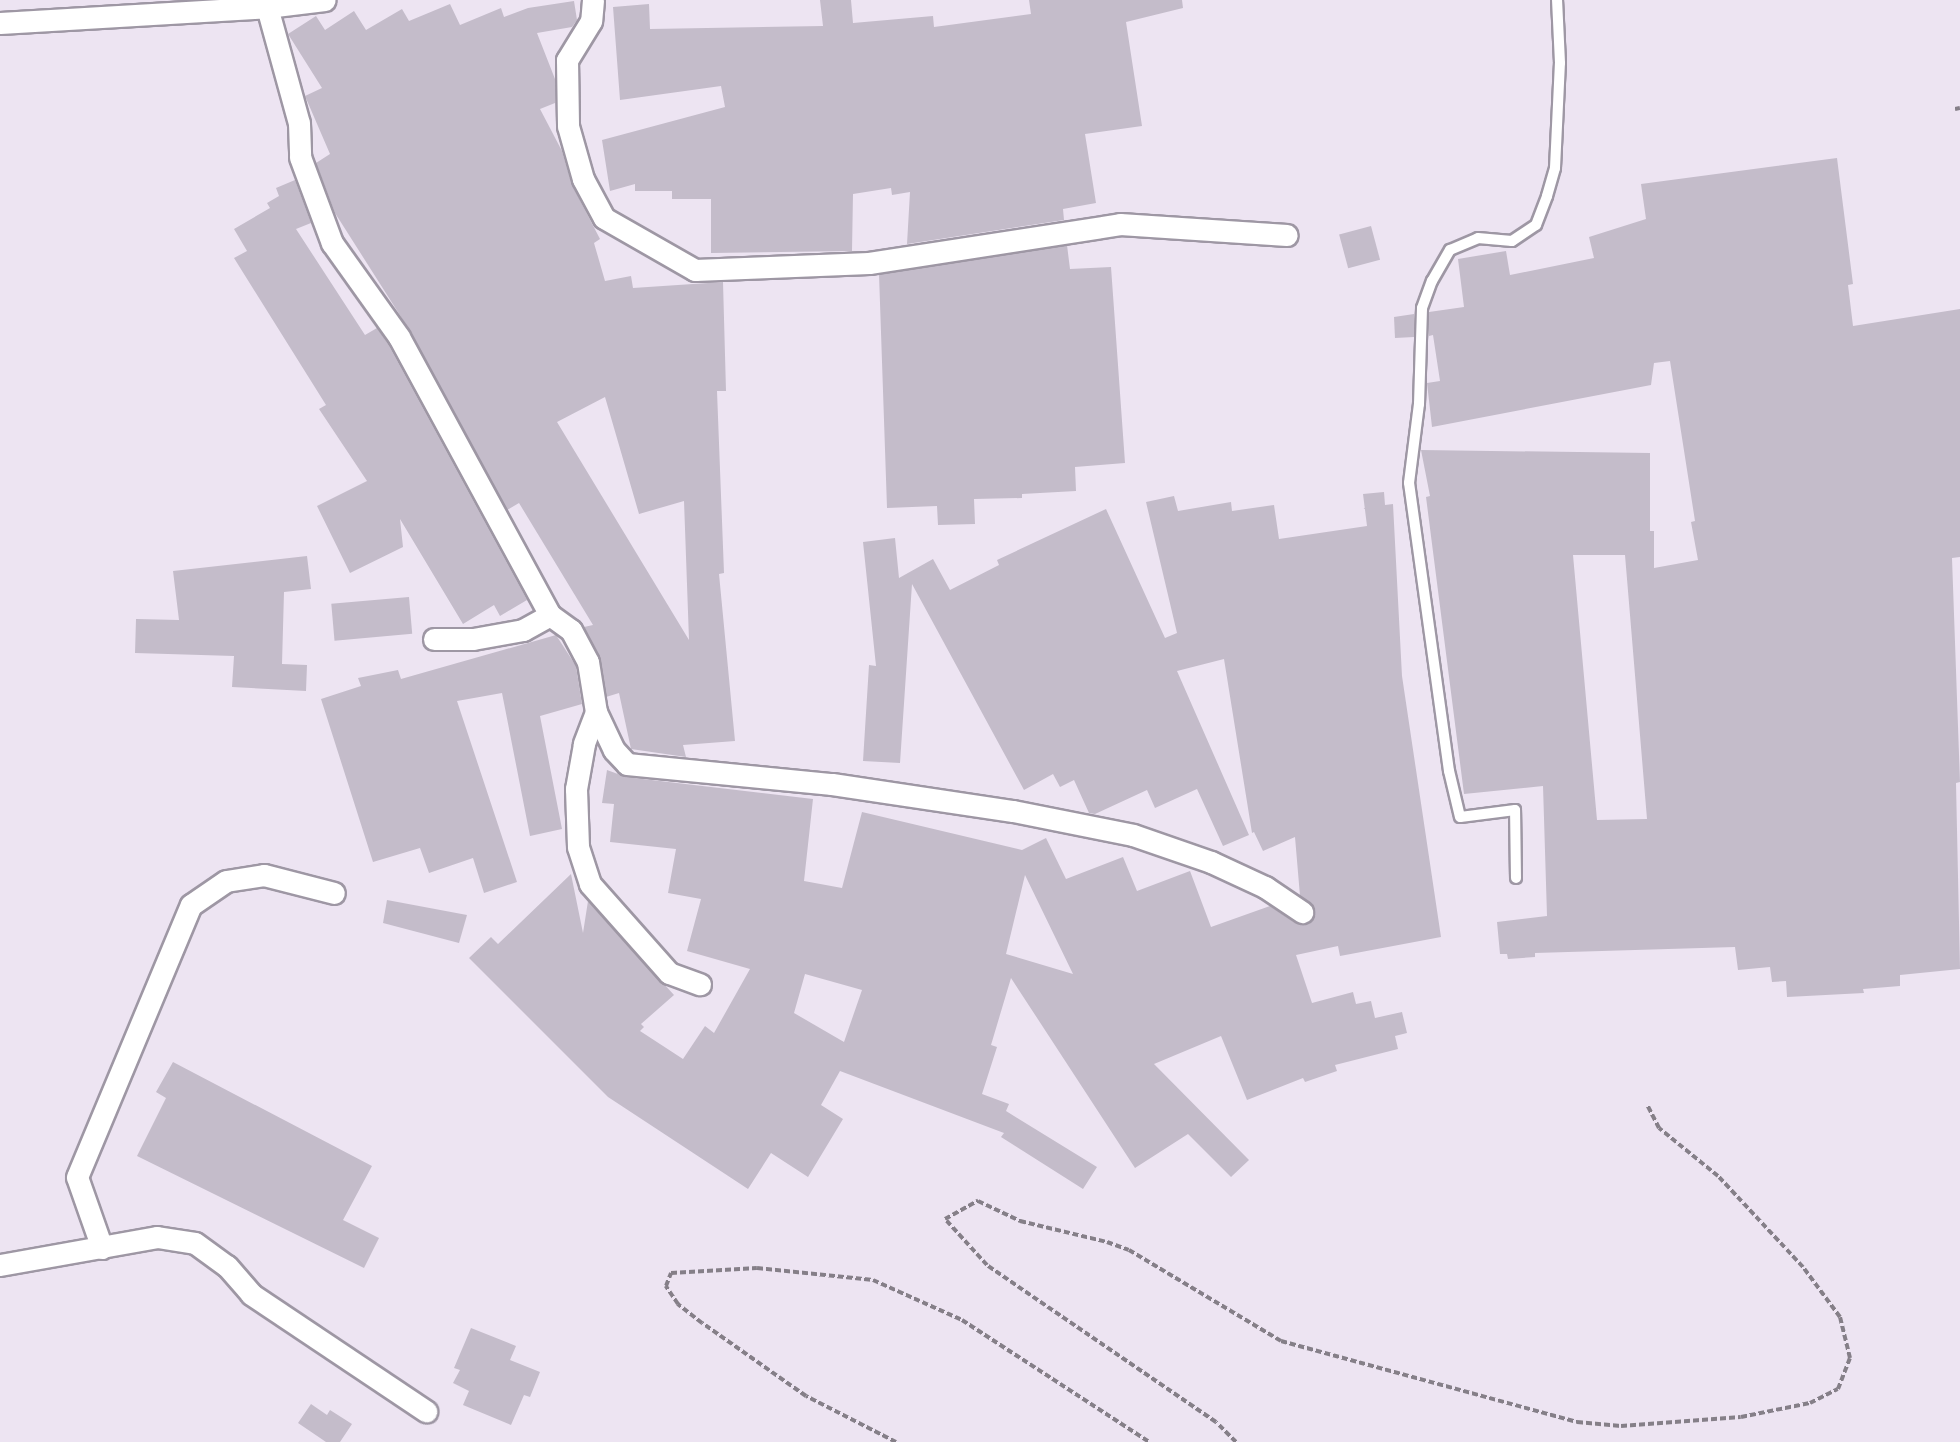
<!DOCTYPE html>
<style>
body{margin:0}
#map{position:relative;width:1960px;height:1442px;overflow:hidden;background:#ede4f2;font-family:Roboto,sans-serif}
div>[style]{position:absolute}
.building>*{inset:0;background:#c4bcca;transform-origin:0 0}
.path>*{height:4px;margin-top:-2px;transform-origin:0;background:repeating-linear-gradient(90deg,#857f88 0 6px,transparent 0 9px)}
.roads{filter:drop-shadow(2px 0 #9e97a4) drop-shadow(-2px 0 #9e97a4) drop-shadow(0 2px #9e97a4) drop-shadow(0 -2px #9e97a4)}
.service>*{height:10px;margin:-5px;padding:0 5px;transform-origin:5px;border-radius:5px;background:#fff}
.minor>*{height:21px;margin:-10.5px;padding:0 10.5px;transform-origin:10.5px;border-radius:10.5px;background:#fff}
span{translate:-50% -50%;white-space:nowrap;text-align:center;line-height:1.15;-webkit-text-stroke:4.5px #f9f2fe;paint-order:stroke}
</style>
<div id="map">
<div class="building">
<div style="clip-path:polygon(820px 0,851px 0,853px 23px,933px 16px,934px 27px,1031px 14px,1029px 0,1182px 0,1183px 8px,1126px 22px,1142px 126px,1085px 134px,1096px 203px,1063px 209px,1064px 220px,907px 244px,910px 192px,892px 195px,891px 188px,853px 194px,852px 251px,711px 253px,711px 199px,672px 199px,672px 191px,635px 191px,635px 184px,610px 191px,602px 140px,725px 107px,721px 86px,620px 100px,613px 7px,649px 4px,650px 29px,823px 26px)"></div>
<div style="clip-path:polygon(evenodd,574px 1px,577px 20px,572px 27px,537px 33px,555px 79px,555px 103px,540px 109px,562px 151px,572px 185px,600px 239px,594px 243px,605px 281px,631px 276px,633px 288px,723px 282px,726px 391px,717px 391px,724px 573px,719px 574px,735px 741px,683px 745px,686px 757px,631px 749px,619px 693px,606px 697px,600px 660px,584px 627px,593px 625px,519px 503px,507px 510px,410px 331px,335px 213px,316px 163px,330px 154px,305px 96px,322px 88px,288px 34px,316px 16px,325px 30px,354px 11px,366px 30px,402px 9px,409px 21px,450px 4px,460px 25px,501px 8px,504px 17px,528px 8px,574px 1px,605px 397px,639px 514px,684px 501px,689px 640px,557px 422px,605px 397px)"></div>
<div style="clip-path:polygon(evenodd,1837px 158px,1853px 284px,1848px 285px,1853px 326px,1960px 309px,1960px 557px,1952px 558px,1960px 782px,1956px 783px,1960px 969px,1900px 975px,1900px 986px,1863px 989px,1864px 993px,1787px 997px,1786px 981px,1772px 982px,1770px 967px,1738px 970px,1735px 947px,1535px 953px,1535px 957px,1508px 959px,1507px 954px,1500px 954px,1497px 922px,1547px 916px,1543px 786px,1464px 794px,1426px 497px,1430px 496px,1421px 450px,1650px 453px,1650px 531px,1654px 531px,1654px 568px,1698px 560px,1691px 522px,1695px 521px,1670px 361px,1654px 363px,1651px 385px,1432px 427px,1427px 383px,1440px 381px,1433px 335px,1429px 336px,1429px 312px,1464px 307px,1458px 259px,1506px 251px,1510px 275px,1594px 258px,1589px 237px,1646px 219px,1641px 184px,1837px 158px,1573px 555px,1625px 555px,1647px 819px,1597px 820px,1573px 555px)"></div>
<div style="clip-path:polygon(295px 180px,311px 223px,296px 229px,365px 335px,377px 328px,388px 344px,527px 600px,500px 616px,494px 605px,463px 624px,400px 519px,403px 547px,350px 573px,317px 506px,367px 481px,319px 409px,326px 405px,234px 258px,247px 251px,234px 229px,270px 208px,267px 203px,279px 196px,276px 188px)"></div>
<div style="left:1371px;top:226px;width:35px;height:33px;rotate:75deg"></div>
<div style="clip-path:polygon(1067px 245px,1070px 269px,1111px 267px,1125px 463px,1075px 467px,1076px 491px,1022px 494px,1022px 498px,974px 499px,975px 524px,938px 525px,937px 506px,887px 508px,879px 274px)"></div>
<div style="clip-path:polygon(1414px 314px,1414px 337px,1395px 338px,1394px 317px)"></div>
<div style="clip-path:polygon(evenodd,1384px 492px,1385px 505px,1393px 504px,1402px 676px,1441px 937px,1340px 956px,1338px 946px,1296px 955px,1312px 1003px,1353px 992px,1356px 1004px,1371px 1001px,1375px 1018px,1402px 1012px,1407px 1033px,1395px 1036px,1398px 1049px,1335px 1065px,1337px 1071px,1305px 1082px,1303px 1078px,1247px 1100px,1221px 1036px,1154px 1064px,1249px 1160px,1231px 1177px,1188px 1134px,1135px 1168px,1011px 978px,991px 1045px,997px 1047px,982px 1094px,1009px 1104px,1006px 1111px,1097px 1167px,1083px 1189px,1001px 1137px,1004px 1133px,840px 1071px,821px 1105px,843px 1119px,808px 1177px,771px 1153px,748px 1189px,608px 1097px,469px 958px,491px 937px,498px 944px,571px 874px,583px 933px,588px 901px,674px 995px,641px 1024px,644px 1027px,640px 1031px,683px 1059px,705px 1026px,714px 1033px,750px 969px,687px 951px,701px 899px,668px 893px,676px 849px,610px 842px,614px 804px,602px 803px,607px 770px,626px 777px,813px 799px,804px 881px,842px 888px,862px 812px,1022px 850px,1046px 838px,1066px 879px,1123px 857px,1137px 891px,1190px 871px,1211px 927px,1270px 906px,1295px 923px,1308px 923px,1315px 912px,1300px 896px,1295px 837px,1263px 851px,1254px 832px,1252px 833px,1224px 659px,1177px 671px,1249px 835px,1223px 846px,1197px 789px,1155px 808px,1147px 790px,1095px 814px,1089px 813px,1074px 780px,1060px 787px,1053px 774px,1024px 790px,912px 584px,900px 763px,863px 761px,869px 665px,876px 666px,863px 542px,895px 538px,899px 578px,933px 559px,950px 590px,999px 565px,997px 560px,1106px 509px,1165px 638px,1177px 633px,1146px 502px,1174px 496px,1178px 511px,1231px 502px,1232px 511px,1274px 505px,1279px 539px,1367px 526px,1363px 494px,1384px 492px,1025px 875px,1073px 974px,1006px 954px,1025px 875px,1384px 492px,805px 974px,862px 990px,844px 1042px,794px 1013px,805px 974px)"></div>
<div style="clip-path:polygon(307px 556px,311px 589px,284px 592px,282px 664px,307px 665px,306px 691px,232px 687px,234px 656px,135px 653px,136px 619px,179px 620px,173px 571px)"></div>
<div style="left:409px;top:597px;width:37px;height:78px;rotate:85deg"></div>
<div style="clip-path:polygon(556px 635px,576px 666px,582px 704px,540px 716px,562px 829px,530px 836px,502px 693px,457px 701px,517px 882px,484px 893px,473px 858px,429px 873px,420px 848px,373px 862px,321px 699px,361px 686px,358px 678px,398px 670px,401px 679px)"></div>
<div style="clip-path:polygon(387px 900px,467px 915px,459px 943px,383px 923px)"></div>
<div style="clip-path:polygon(173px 1062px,372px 1166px,343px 1220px,379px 1238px,364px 1268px,137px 1156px,166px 1098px,156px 1092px)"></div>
<div style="clip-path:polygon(471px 1328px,516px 1346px,510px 1360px,540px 1372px,530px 1397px,524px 1395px,511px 1425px,463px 1405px,469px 1391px,453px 1383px,460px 1370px,454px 1368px)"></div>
<div style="clip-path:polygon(311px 1404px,327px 1415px,330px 1410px,352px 1424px,340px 1442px,326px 1442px,298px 1423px)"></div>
</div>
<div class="path">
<div style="left:1955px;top:109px;width:5px;rotate:-11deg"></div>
<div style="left:896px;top:1442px;width:101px;rotate:-152.9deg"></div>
<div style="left:806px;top:1396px;width:127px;rotate:-144.9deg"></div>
<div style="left:702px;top:1323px;width:31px;rotate:-142deg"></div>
<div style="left:678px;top:1304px;width:22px;rotate:-124deg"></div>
<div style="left:666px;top:1286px;width:14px;rotate:-69deg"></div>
<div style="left:671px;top:1273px;width:86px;rotate:-3.3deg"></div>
<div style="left:757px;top:1268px;width:117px;rotate:5.9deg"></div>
<div style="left:873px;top:1280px;width:98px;rotate:24.2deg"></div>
<div style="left:962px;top:1320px;width:223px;rotate:33.1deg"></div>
<div style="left:1236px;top:1442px;width:28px;rotate:-135deg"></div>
<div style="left:1216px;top:1422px;width:278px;rotate:-145.6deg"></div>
<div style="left:987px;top:1265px;width:62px;rotate:-132.4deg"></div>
<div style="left:945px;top:1219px;width:38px;rotate:-29deg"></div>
<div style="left:978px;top:1201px;width:47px;rotate:25.5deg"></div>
<div style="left:1020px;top:1221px;width:89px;rotate:13.6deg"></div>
<div style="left:1107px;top:1242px;width:23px;rotate:20deg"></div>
<div style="left:1129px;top:1250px;width:177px;rotate:30.9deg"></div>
<div style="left:1281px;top:1341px;width:307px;rotate:15.3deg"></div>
<div style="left:1577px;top:1422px;width:44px;rotate:5.2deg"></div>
<div style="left:1621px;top:1426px;width:120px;rotate:-4.3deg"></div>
<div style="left:1741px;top:1417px;width:70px;rotate:-11.5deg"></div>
<div style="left:1810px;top:1403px;width:31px;rotate:-27deg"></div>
<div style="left:1838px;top:1389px;width:33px;rotate:-69deg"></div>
<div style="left:1850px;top:1358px;width:42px;rotate:-103.7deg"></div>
<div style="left:1840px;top:1317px;width:62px;rotate:-126.5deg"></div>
<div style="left:1803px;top:1267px;width:125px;rotate:-133deg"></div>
<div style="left:1718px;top:1176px;width:76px;rotate:-140.9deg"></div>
<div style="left:1659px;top:1128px;width:25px;rotate:-117deg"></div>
</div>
<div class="roads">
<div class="service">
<div style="left:1516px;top:878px;width:68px;rotate:-90.8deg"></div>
<div style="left:1515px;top:810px;width:55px;rotate:172.7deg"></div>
<div style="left:1460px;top:817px;width:47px;rotate:-103.4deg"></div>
<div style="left:1449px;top:771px;width:291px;rotate:-97.9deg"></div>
<div style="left:1409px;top:483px;width:80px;rotate:-82.8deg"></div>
<div style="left:1419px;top:404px;width:96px;rotate:-88.2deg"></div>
<div style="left:1422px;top:308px;width:29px;rotate:-70deg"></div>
<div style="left:1432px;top:281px;width:36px;rotate:-60deg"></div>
<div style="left:1450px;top:250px;width:30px;rotate:-23deg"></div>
<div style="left:1478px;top:238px;width:34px;rotate:5deg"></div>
<div style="left:1512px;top:241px;width:29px;rotate:-34deg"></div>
<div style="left:1536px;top:225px;width:31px;rotate:-69deg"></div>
<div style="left:1547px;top:196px;width:29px;rotate:-74deg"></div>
<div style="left:1555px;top:168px;width:105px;rotate:-87.3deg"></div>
<div style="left:1560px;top:63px;width:63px;rotate:-92.7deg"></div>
</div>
<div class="minor">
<div style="left:593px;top:0;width:21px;rotate:95deg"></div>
<div style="left:591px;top:21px;width:46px;rotate:121.6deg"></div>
<div style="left:567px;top:60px;width:66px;rotate:89.1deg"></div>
<div style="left:568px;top:126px;width:55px;rotate:74.2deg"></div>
<div style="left:583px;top:179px;width:44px;rotate:61.7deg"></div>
<div style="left:604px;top:218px;width:105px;rotate:29.7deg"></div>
<div style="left:695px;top:270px;width:174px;rotate:-2.3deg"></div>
<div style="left:869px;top:263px;width:254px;rotate:-8.8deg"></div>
<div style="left:1120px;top:224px;width:167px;rotate:3.8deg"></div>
<div style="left:267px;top:7px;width:120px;rotate:74.6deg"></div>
<div style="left:299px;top:123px;width:34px;rotate:88deg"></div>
<div style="left:300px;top:157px;width:92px;rotate:69.6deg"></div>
<div style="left:332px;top:243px;width:115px;rotate:54.5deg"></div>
<div style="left:399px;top:337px;width:316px;rotate:61.5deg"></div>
<div style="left:550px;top:615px;width:26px;rotate:36deg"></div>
<div style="left:571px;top:630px;width:36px;rotate:62deg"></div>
<div style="left:588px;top:662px;width:51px;rotate:80.9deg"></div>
<div style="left:596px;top:712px;width:34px;rotate:111deg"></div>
<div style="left:584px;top:744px;width:46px;rotate:100.1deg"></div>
<div style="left:576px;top:789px;width:58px;rotate:88deg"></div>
<div style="left:578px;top:847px;width:39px;rotate:72deg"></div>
<div style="left:590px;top:884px;width:119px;rotate:48.4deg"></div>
<div style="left:669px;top:973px;width:33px;rotate:20deg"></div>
<div style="left:0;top:23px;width:267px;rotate:-3.4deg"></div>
<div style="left:267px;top:7px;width:58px;rotate:-6.9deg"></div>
<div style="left:434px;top:639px;width:39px"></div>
<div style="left:473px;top:639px;width:51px;rotate:-10.2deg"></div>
<div style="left:523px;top:630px;width:31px;rotate:-29deg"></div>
<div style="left:596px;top:712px;width:42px;rotate:64.7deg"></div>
<div style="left:614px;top:750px;width:19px;rotate:47deg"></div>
<div style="left:627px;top:764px;width:206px;rotate:5.6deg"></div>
<div style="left:832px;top:784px;width:183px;rotate:8.5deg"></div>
<div style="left:1013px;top:811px;width:122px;rotate:11.3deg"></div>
<div style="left:1133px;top:835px;width:83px;rotate:19.1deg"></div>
<div style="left:1211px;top:862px;width:60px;rotate:24.8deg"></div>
<div style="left:1265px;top:887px;width:45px;rotate:34deg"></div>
<div style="left:102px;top:1248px;width:75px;rotate:-109.4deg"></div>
<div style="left:77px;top:1177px;width:295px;rotate:-67.3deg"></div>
<div style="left:191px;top:905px;width:42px;rotate:-34.4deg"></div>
<div style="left:226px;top:881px;width:38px;rotate:-9deg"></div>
<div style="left:264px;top:875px;width:72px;rotate:14.4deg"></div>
<div style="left:0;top:1265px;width:159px;rotate:-10.1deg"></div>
<div style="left:157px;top:1237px;width:38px;rotate:9deg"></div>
<div style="left:195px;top:1243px;width:39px;rotate:36deg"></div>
<div style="left:227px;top:1266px;width:37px;rotate:49deg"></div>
<div style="left:251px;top:1294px;width:211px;rotate:33.8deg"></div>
</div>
</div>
</div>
